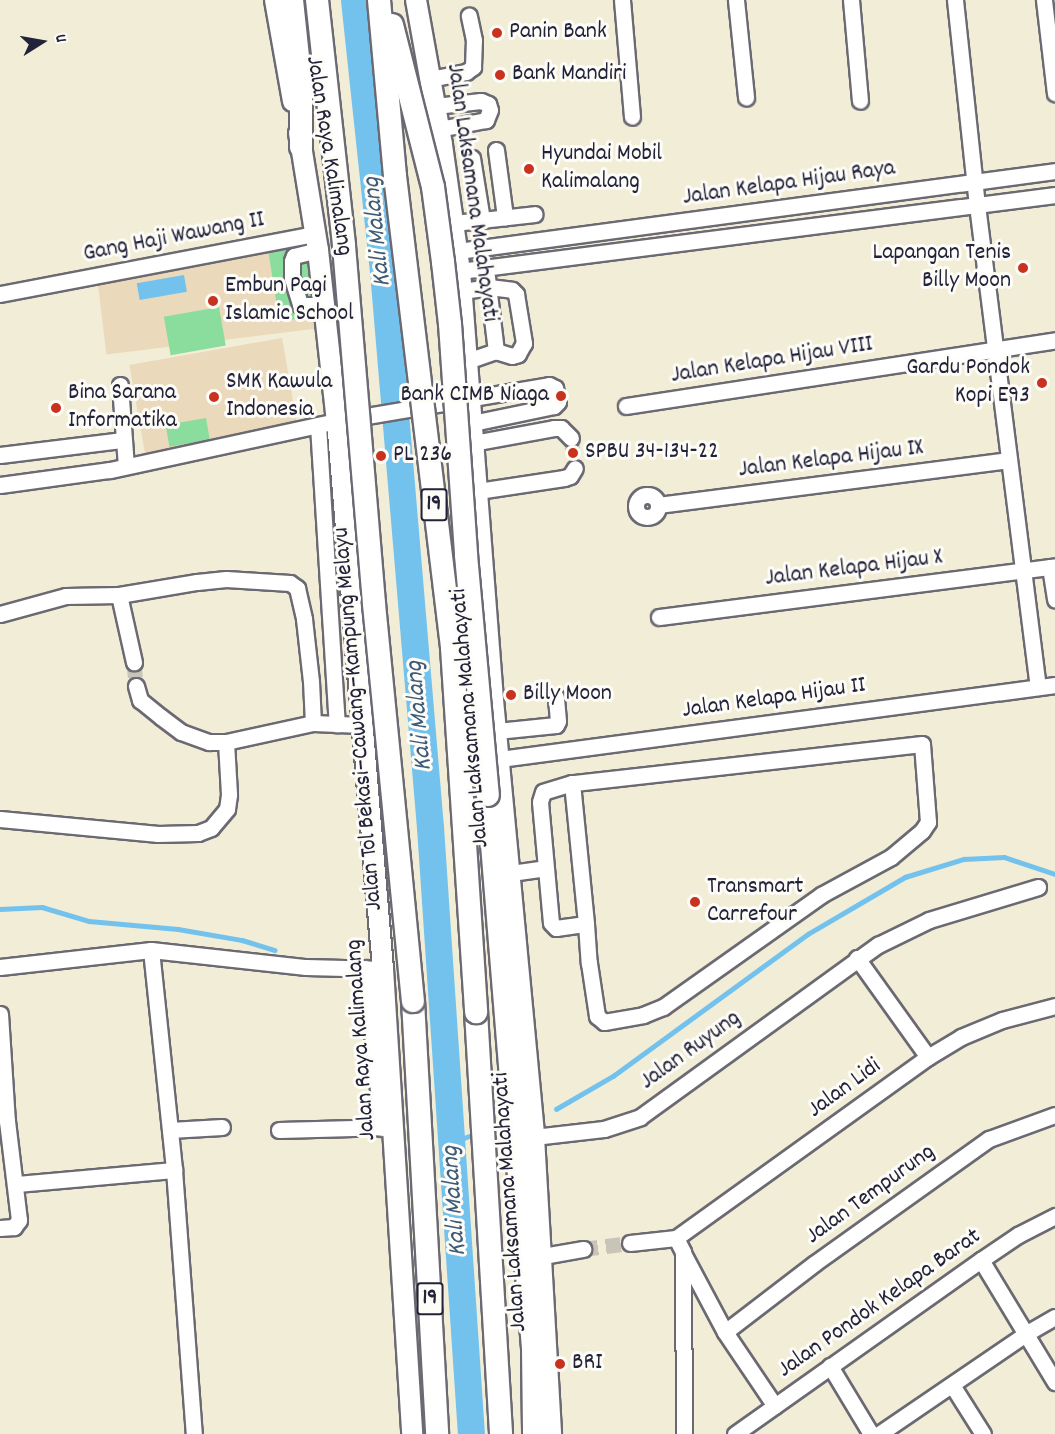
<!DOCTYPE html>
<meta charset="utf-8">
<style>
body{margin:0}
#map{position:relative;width:1055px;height:1434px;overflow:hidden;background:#f2edd7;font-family:Dekko,sans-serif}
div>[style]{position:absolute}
.built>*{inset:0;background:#ead9ba;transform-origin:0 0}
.green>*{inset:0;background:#8bdd9e;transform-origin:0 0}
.water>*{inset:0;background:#73c2ed;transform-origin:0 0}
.stream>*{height:4.5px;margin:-2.25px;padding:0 2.25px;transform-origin:2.25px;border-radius:2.25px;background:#73c2ed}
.river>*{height:27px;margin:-13.5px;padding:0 13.5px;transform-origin:13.5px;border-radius:13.5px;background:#73c2ed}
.minor-tunnel>*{height:15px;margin-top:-7.5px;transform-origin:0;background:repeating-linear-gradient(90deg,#c8c4b8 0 15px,transparent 0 23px)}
.roads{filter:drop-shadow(2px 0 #6b6972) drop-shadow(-2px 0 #6b6972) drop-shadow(0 2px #6b6972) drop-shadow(0 -2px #6b6972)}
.minor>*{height:15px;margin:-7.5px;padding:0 7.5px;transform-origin:7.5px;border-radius:7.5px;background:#fff}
.minor>.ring{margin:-7.5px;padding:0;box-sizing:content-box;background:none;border:15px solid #fff;border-radius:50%}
.major>*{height:20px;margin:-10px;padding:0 10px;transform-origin:10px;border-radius:10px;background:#fff}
.highway>*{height:22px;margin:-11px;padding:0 11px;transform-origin:11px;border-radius:11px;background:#fff}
.bridges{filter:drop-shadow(2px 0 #6b6972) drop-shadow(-2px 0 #6b6972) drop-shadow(0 2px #6b6972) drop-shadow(0 -2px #6b6972)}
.highway-bridge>*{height:22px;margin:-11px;padding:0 11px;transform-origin:11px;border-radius:11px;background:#fff}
.dots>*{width:16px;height:16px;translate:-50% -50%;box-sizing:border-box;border:3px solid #fdfcf7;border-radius:50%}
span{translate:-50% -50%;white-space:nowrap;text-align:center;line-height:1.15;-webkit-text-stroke:6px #fdfcf7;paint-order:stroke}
.shield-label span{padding:2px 4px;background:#fdfcf7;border:2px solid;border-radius:4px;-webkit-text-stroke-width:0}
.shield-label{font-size:22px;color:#22223b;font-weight:700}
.poi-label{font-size:24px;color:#22223b}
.left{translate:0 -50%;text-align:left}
.right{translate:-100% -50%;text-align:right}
.street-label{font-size:24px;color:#22223b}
.water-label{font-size:26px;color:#3e5a79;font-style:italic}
.north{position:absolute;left:12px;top:12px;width:60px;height:60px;-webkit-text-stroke:4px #fdfcf7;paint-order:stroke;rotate:79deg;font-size:16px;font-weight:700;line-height:24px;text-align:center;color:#22223b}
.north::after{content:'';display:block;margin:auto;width:21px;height:27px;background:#22223b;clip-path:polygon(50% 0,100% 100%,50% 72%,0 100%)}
</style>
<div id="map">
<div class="built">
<div style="left:316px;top:239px;width:89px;height:222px;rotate:83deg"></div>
<div style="left:282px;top:338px;width:90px;height:155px;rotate:80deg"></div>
</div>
<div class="green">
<div style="left:310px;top:246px;width:70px;height:42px;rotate:81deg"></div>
<div style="left:219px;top:307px;width:39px;height:56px;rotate:80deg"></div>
<div style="left:206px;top:418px;width:22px;height:41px;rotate:80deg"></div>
</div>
<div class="water">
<div style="left:184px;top:275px;width:17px;height:48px;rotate:80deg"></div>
</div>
<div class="stream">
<div style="left:0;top:909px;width:42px;rotate:-2.7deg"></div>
<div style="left:42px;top:907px;width:49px;rotate:16.6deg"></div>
<div style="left:89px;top:921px;width:89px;rotate:5.1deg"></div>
<div style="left:178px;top:929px;width:65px;rotate:9.8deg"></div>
<div style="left:242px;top:940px;width:34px;rotate:17deg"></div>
<div style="left:556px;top:1109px;width:66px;rotate:-30.1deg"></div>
<div style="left:613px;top:1076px;width:241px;rotate:-36.1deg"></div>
<div style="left:808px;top:934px;width:113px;rotate:-30.4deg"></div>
<div style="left:905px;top:877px;width:62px;rotate:-17deg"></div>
<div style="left:964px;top:859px;width:40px;rotate:-2.9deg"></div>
<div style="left:1004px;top:857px;width:54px;rotate:18.4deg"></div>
<div style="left:451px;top:1143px;width:28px;rotate:-21deg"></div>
</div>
<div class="river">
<div style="left:354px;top:0;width:285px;rotate:83.9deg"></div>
<div style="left:384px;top:283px;width:546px;rotate:85.17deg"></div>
<div style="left:430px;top:827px;width:608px;rotate:86.14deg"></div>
</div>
<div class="minor-tunnel">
<div style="left:571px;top:438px;width:30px;rotate:82deg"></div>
<div style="left:134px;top:662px;width:24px;rotate:85deg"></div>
<div style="left:583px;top:1249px;width:47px;rotate:-7.3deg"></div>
</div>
<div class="roads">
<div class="minor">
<div style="left:622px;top:0;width:117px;rotate:85.1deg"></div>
<div style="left:736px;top:0;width:98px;rotate:84.1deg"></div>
<div style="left:851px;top:0;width:101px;rotate:84.9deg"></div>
<div style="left:955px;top:0;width:206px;rotate:83.9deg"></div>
<div style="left:977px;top:205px;width:486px;rotate:82.8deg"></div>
<div style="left:1044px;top:0;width:94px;rotate:83.3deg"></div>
<div style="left:430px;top:79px;width:37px;rotate:-11deg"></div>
<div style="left:466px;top:72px;width:9px;rotate:-36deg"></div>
<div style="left:473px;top:67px;width:27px;rotate:-88deg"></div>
<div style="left:474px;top:40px;width:25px;rotate:-102deg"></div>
<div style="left:435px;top:106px;width:46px;rotate:-6.2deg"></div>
<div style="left:481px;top:101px;width:8px;rotate:23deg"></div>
<div style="left:488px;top:104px;width:6px;rotate:72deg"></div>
<div style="left:490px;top:110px;width:11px;rotate:112deg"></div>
<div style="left:486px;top:120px;width:48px;rotate:169.2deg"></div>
<div style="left:496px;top:150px;width:68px;rotate:82.3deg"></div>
<div style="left:472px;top:158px;width:63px;rotate:80.8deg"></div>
<div style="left:454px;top:223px;width:81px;rotate:-6.3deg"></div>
<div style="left:318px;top:250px;width:25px;rotate:166deg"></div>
<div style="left:294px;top:256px;width:5px;rotate:112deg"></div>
<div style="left:292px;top:261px;width:17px;rotate:90deg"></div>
<div style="left:292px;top:278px;width:28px;rotate:73deg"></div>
<div style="left:300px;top:305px;width:25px"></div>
<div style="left:458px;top:251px;width:602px;rotate:-7.63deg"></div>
<div style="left:460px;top:271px;width:600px;rotate:-7.28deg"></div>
<div style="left:487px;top:277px;width:75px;rotate:83.1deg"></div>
<div style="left:462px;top:291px;width:27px;rotate:-8deg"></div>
<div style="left:489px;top:287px;width:23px;rotate:7deg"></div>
<div style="left:512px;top:290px;width:6px;rotate:45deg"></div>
<div style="left:516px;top:294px;width:50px;rotate:80.7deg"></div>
<div style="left:524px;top:343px;width:13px;rotate:119deg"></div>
<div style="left:518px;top:354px;width:6px;rotate:162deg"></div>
<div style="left:512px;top:356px;width:17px;rotate:-163deg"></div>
<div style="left:496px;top:351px;width:31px;rotate:161deg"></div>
<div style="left:0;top:294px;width:322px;rotate:-10.8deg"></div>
<div style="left:120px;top:385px;width:81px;rotate:85.8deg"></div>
<div style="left:626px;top:406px;width:434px;rotate:-8.7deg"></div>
<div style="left:318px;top:425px;width:300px;rotate:86.4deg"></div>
<div style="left:473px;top:443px;width:82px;rotate:-10.5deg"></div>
<div style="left:554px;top:428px;width:7px"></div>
<div style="left:561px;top:428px;width:14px;rotate:45deg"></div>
<div style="left:0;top:455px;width:124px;rotate:-7deg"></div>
<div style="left:0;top:485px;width:111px;rotate:-7.8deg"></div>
<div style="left:110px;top:470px;width:232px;rotate:-12.2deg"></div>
<div style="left:337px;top:421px;width:215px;rotate:-9.6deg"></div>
<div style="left:549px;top:385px;width:7px;rotate:27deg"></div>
<div style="left:555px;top:388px;width:14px;rotate:78deg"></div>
<div style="left:558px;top:402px;width:6px;rotate:135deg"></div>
<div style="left:554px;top:406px;width:84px;rotate:168.3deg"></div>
<div style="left:478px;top:491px;width:87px;rotate:-8.6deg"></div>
<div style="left:564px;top:478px;width:6px;rotate:-18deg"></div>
<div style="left:570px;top:476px;width:9px;rotate:-58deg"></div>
<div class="ring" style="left:636px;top:495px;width:7px;height:7px"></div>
<div style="left:658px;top:505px;width:354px;rotate:-7.3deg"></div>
<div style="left:1050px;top:567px;width:33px;rotate:81deg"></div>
<div style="left:119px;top:595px;width:69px;rotate:77.4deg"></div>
<div style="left:0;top:614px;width:68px;rotate:-15.3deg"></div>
<div style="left:66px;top:596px;width:53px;rotate:-1.1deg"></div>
<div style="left:119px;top:595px;width:79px;rotate:-9.5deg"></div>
<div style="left:197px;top:582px;width:29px;rotate:-6deg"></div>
<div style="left:226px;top:579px;width:64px;rotate:3.6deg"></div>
<div style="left:290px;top:583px;width:9px;rotate:36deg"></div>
<div style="left:297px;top:588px;width:32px;rotate:77deg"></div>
<div style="left:304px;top:619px;width:62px;rotate:83.6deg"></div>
<div style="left:311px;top:681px;width:42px;rotate:87.3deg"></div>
<div style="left:659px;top:617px;width:399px;rotate:-7.3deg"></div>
<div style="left:136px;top:686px;width:15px;rotate:74deg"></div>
<div style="left:140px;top:700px;width:27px;rotate:39deg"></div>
<div style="left:161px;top:717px;width:25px;rotate:37deg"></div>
<div style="left:181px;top:732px;width:30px;rotate:20deg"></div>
<div style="left:209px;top:742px;width:17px"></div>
<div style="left:226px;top:742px;width:89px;rotate:-12.3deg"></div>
<div style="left:313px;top:723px;width:49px;rotate:2.3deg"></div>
<div style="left:497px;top:731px;width:59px;rotate:-5.8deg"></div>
<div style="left:556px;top:725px;width:4px;rotate:-63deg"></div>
<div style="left:558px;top:721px;width:24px;rotate:-95deg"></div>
<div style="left:500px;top:759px;width:560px;rotate:-7.59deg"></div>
<div style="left:572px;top:783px;width:142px;rotate:84.3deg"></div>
<div style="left:586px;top:924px;width:39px;rotate:86deg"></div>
<div style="left:589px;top:963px;width:54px;rotate:81.4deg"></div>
<div style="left:597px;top:1016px;width:9px;rotate:41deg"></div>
<div style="left:604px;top:1022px;width:40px;rotate:-10deg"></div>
<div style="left:643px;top:1015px;width:22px;rotate:-22deg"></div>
<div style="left:663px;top:1007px;width:194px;rotate:-35.3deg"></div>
<div style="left:821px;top:895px;width:80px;rotate:-28.5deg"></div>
<div style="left:891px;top:857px;width:40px;rotate:-40deg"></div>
<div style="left:922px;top:831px;width:11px;rotate:-56deg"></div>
<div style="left:928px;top:822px;width:78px;rotate:-94.4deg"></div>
<div style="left:922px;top:744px;width:352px;rotate:173.6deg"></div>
<div style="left:572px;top:783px;width:30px;rotate:163deg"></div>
<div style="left:543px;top:792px;width:10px;rotate:107deg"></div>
<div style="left:540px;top:802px;width:121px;rotate:84.8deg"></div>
<div style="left:551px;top:923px;width:7px;rotate:45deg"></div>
<div style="left:556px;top:928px;width:30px;rotate:-8deg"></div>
<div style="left:0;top:819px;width:159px;rotate:5.4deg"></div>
<div style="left:158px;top:834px;width:40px;rotate:-1.4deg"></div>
<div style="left:198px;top:833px;width:14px;rotate:-21deg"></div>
<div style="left:211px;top:828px;width:25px;rotate:-50deg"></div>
<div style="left:227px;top:809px;width:15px;rotate:-82deg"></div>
<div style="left:229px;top:794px;width:52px;rotate:-93.3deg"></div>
<div style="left:511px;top:873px;width:34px;rotate:-8deg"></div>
<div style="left:151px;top:950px;width:221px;rotate:84deg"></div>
<div style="left:174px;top:1170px;width:265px;rotate:85.7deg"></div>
<div style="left:857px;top:958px;width:122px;rotate:54.4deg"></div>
<div style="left:0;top:967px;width:152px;rotate:-6.4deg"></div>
<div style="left:151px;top:950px;width:156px;rotate:6.3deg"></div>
<div style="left:306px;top:967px;width:77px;rotate:1.5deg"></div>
<div style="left:365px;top:968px;width:161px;rotate:83.9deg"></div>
<div style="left:0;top:1014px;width:107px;rotate:86.3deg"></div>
<div style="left:7px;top:1121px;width:100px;rotate:83.1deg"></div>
<div style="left:19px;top:1220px;width:9px;rotate:126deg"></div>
<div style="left:14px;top:1227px;width:14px;rotate:176deg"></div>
<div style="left:170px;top:1130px;width:52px;rotate:-3.3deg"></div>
<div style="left:279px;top:1130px;width:112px;rotate:-1.5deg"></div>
<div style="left:534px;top:1137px;width:70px;rotate:-6.5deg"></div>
<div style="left:604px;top:1129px;width:38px;rotate:-18deg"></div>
<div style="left:640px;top:1117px;width:294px;rotate:-35.9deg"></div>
<div style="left:878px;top:945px;width:57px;rotate:-26.1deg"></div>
<div style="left:929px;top:920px;width:114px;rotate:-16.8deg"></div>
<div style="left:16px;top:1184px;width:159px;rotate:-5.1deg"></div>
<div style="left:676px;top:1238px;width:310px;rotate:-35.7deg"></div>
<div style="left:928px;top:1057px;width:39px;rotate:-31deg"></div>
<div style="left:961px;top:1037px;width:44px;rotate:-22.5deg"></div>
<div style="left:1002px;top:1020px;width:55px;rotate:-14.8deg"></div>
<div style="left:676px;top:1238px;width:16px;rotate:63deg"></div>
<div style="left:683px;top:1252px;width:182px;rotate:89.7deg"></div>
<div style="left:630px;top:1243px;width:46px;rotate:-6.2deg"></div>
<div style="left:684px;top:1255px;width:87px;rotate:62deg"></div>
<div style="left:725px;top:1332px;width:89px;rotate:56deg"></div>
<div style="left:543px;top:1256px;width:41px;rotate:-9.9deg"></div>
<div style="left:981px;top:1260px;width:143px;rotate:58.8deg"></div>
<div style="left:725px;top:1332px;width:113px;rotate:-37.5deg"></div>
<div style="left:815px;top:1263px;width:214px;rotate:-35.5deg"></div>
<div style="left:989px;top:1139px;width:70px;rotate:-20deg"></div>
<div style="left:830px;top:1366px;width:79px;rotate:58.9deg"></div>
<div style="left:952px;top:1385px;width:58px;rotate:57.7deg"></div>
<div style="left:735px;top:1434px;width:301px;rotate:-35.3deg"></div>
<div style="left:981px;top:1260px;width:45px;rotate:-34deg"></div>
<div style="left:1018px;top:1235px;width:42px;rotate:-27.2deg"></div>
<div style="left:879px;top:1434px;width:179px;rotate:-34.3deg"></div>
<div style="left:1027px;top:1333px;width:32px;rotate:-30deg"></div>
</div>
<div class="major">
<div style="left:275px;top:0;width:103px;rotate:79.9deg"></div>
<div style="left:416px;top:0;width:147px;rotate:79.8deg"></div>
<div style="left:442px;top:145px;width:127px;rotate:81.9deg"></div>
<div style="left:460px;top:271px;width:430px;rotate:85.6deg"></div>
<div style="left:493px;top:700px;width:439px;rotate:84.6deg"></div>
<div style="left:534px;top:1137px;width:297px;rotate:86.7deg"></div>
<div style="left:299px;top:133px;width:119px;rotate:80.8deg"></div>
<div style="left:318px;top:250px;width:172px;rotate:83.7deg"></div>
<div style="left:337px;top:421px;width:550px;rotate:85.2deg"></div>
<div style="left:383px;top:969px;width:466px;rotate:86.4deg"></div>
</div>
<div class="highway">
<div style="left:292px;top:0;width:86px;rotate:84deg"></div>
<div style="left:301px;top:86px;width:61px;rotate:90deg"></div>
<div style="left:488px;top:795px;width:555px;rotate:85.35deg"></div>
<div style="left:533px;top:1348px;width:86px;rotate:89.3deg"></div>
<div style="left:413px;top:1001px;width:434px;rotate:86.8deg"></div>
<div style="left:476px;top:1012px;width:423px;rotate:86.6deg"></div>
</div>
</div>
<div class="bridges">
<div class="highway-bridge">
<div style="left:317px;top:0;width:247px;rotate:83.7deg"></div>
<div style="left:344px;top:246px;width:359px;rotate:85.2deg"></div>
<div style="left:374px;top:604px;width:399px;rotate:84.4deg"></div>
<div style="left:379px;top:0;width:177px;rotate:84.8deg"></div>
<div style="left:395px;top:176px;width:475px;rotate:83.1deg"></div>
<div style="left:452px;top:648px;width:365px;rotate:86.2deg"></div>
<div style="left:392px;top:25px;width:167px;rotate:75.8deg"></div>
<div style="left:433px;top:187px;width:76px;rotate:82.4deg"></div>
<div style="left:443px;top:262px;width:62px;rotate:83.6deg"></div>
<div style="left:450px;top:324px;width:232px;rotate:86deg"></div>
<div style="left:466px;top:555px;width:241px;rotate:84.8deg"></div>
</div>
</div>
<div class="dots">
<div style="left:497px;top:33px;background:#c8321e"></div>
<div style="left:500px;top:75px;background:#c8321e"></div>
<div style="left:529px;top:169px;background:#c8321e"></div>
<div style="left:1023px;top:268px;background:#c8321e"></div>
<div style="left:213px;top:301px;background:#c8321e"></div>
<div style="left:1042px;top:383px;background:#c8321e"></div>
<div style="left:561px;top:396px;background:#c8321e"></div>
<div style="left:214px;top:397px;background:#c8321e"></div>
<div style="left:56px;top:408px;background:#c8321e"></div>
<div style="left:573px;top:453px;background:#c8321e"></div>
<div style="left:381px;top:456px;background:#c8321e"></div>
<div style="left:511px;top:695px;background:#c8321e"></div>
<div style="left:695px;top:902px;background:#c8321e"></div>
<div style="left:560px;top:1364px;background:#c8321e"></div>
</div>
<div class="shield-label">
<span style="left:434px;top:505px">19</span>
<span style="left:430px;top:1299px">19</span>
</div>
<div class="poi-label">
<span class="left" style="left:509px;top:33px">Panin Bank</span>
<span class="left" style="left:512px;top:75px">Bank Mandiri</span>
<span class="left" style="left:541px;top:169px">Hyundai Mobil<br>Kalimalang</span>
<span class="right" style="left:1011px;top:268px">Lapangan Tenis<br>Billy Moon</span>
<span class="left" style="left:225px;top:301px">Embun Pagi<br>Islamic School</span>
<span class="right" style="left:1030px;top:383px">Gardu Pondok<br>Kopi E93</span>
<span class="left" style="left:226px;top:397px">SMK Kawula<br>Indonesia</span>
<span class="left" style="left:68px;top:408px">Bina Sarana<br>Informatika</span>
<span class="right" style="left:549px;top:396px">Bank CIMB Niaga</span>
<span class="left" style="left:585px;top:453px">SPBU 34-134-22</span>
<span class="left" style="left:393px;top:456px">PL 236</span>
<span class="left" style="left:523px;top:695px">Billy Moon</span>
<span class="left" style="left:707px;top:902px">Transmart<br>Carrefour</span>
<span class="left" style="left:572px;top:1364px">BRI</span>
</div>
<div class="street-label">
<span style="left:328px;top:156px;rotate:81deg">Jalan Raya Kalimalang</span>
<span style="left:789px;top:184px;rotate:-8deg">Jalan Kelapa Hijau Raya</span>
<span style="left:471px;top:193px;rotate:82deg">Jalan Laksamana Malahayati</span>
<span style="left:174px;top:238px;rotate:-11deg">Gang Haji Wawang II</span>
<span style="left:772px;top:361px;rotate:-9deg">Jalan Kelapa Hijau VIII</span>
<span style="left:831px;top:460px;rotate:-7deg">Jalan Kelapa Hijau IX</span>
<span style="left:854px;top:569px;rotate:-7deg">Jalan Kelapa Hijau X</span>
<span style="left:774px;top:699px;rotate:-8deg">Jalan Kelapa Hijau II</span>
<span style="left:471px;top:718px;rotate:-95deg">Jalan Laksamana Malahayati</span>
<span style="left:359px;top:719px;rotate:-95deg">Jalan Tol Bekasi–Cawang–Kampung Melayu</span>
<span style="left:362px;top:1040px;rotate:-94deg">Jalan Raya Kalimalang</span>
<span style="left:691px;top:1051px;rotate:-36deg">Jalan Ruyung</span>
<span style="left:845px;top:1089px;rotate:-36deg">Jalan Lidi</span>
<span style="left:871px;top:1195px;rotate:-36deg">Jalan Tempurung</span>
<span style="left:511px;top:1202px;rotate:-94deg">Jalan Laksamana Malahayati</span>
<span style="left:880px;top:1304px;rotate:-35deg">Jalan Pondok Kelapa Barat</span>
</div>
<div class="water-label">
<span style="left:378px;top:232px;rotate:-96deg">Kali Malang</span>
<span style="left:420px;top:716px;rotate:-95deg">Kali Malang</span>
<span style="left:455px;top:1201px;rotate:-94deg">Kali Malang</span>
</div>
<div class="north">U</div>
</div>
